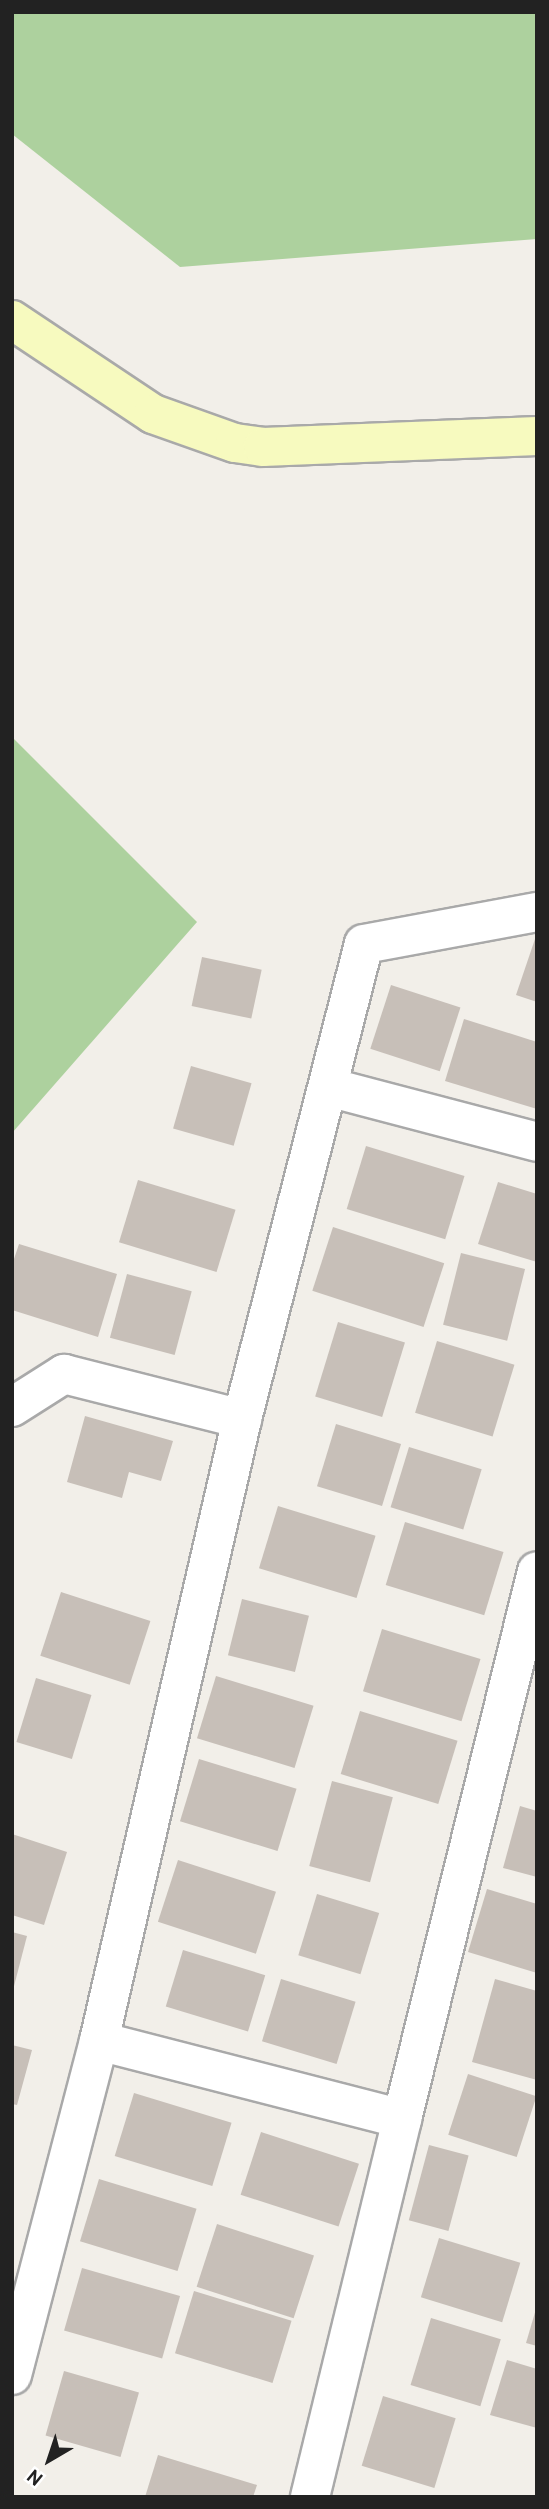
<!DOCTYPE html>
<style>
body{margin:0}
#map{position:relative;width:549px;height:2509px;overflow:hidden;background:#f2efe9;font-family:Overpass,sans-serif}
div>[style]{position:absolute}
.forest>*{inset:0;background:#add19e}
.building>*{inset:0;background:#c7bfb8;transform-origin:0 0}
.roads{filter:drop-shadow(2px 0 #a9a9a9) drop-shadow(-2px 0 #a9a9a9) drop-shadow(0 2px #a9a9a9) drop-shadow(0 -2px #a9a9a9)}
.street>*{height:38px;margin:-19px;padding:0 19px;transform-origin:19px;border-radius:19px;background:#fff}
.secondary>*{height:38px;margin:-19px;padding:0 19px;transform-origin:19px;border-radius:19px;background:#f7fabf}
span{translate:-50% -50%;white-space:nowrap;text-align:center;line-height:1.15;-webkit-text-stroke:5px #fff;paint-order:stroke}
.frame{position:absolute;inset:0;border:14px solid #222;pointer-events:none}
.north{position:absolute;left:14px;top:2425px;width:70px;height:70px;-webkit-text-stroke:5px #fff;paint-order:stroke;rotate:219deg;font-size:19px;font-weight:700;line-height:28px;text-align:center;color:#222}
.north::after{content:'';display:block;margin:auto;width:24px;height:32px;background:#222;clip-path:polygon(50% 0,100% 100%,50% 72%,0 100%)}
</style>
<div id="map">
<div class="forest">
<div style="clip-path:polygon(12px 12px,537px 12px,537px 239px,180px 267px,12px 134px)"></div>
<div style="clip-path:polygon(12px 737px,197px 922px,12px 1133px)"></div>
</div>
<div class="building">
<div style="clip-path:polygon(536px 936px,537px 936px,537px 1002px,516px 995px)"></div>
<div style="left:202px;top:957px;width:61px;height:50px;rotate:12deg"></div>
<div style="left:391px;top:985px;width:73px;height:67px;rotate:18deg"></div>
<div style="clip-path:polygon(464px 1019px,537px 1042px,537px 1109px,445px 1081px)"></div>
<div style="left:191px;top:1066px;width:63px;height:65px;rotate:16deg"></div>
<div style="left:366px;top:1146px;width:103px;height:66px;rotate:17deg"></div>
<div style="left:138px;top:1180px;width:102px;height:65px;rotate:17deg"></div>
<div style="clip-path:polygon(498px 1182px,537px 1194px,537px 1262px,478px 1244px)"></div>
<div style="left:333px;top:1227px;width:117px;height:67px;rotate:18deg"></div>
<div style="clip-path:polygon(19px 1244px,117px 1274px,98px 1337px,12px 1310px,12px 1265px)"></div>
<div style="left:461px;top:1253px;width:66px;height:74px;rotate:14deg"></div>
<div style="left:127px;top:1274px;width:67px;height:66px;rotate:15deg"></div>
<div style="left:338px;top:1322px;width:70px;height:78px;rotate:17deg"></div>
<div style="left:437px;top:1341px;width:81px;height:75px;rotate:17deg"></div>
<div style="clip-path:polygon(85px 1416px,173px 1441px,161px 1481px,129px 1472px,122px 1498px,67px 1482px)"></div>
<div style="left:336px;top:1424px;width:68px;height:65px;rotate:17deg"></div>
<div style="left:409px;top:1447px;width:76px;height:63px;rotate:17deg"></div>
<div style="left:278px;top:1506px;width:102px;height:65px;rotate:17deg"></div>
<div style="left:405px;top:1522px;width:103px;height:66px;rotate:17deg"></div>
<div style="left:61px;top:1592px;width:94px;height:67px;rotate:18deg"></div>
<div style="left:242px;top:1599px;width:69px;height:58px;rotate:14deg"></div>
<div style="left:382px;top:1629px;width:103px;height:65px;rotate:17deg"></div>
<div style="left:216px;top:1676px;width:102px;height:65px;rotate:17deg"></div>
<div style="left:36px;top:1678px;width:58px;height:67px;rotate:17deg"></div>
<div style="left:360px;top:1711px;width:102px;height:66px;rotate:17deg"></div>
<div style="left:199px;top:1759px;width:102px;height:65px;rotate:17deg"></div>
<div style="left:332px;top:1781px;width:63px;height:88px;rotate:15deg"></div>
<div style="clip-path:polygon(520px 1806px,537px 1811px,537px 1877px,503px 1868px)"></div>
<div style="clip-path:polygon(12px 1834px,67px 1852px,44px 1925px,12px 1915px)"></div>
<div style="left:178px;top:1860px;width:103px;height:65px;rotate:18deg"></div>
<div style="clip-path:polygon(487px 1889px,537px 1904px,537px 1973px,468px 1952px)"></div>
<div style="left:317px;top:1894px;width:65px;height:64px;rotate:17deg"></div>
<div style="clip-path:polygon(12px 1932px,27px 1936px,13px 1990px,12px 1990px)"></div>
<div style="left:183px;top:1950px;width:86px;height:59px;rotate:17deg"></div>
<div style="left:281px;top:1979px;width:78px;height:65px;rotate:17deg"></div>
<div style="clip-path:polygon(495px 1979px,537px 1991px,537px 2080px,472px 2062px)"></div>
<div style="clip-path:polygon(12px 2045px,32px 2050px,17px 2105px,12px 2104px)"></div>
<div style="left:468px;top:2074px;width:72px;height:64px;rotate:18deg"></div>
<div style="left:134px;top:2093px;width:102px;height:66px;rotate:17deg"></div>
<div style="left:261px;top:2132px;width:103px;height:66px;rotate:18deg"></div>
<div style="left:429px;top:2145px;width:41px;height:78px;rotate:15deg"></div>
<div style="left:99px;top:2179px;width:102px;height:65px;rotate:17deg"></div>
<div style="left:217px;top:2224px;width:102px;height:66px;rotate:18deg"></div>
<div style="left:439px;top:2238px;width:85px;height:62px;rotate:17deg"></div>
<div style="left:82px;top:2268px;width:102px;height:65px;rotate:16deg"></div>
<div style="left:194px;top:2291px;width:102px;height:65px;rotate:17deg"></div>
<div style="clip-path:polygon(536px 2309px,537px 2309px,537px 2346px,526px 2343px)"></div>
<div style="left:431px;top:2318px;width:73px;height:70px;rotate:17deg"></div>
<div style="clip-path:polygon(507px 2360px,537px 2369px,537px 2428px,490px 2415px)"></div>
<div style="left:64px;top:2371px;width:78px;height:67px;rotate:16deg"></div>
<div style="left:383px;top:2396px;width:76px;height:73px;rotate:17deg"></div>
<div style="clip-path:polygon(158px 2455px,257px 2485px,253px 2497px,145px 2497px)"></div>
</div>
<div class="roads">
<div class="street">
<div style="left:328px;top:1087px;width:216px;rotate:14.7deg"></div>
<div style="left:12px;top:1407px;width:62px;rotate:-32.4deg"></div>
<div style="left:64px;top:1374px;width:184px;rotate:14.2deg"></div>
<div style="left:99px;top:2041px;width:313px;rotate:14.4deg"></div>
<div style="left:402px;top:2119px;width:564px;rotate:-76.16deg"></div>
<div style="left:12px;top:2375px;width:345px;rotate:-75.4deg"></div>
<div style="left:99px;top:2041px;width:638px;rotate:-77.05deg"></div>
<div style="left:242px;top:1419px;width:490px;rotate:-75.6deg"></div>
<div style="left:364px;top:944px;width:176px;rotate:-10.5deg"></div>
<div style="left:310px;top:2497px;width:389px;rotate:-76.3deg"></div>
</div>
<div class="secondary">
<div style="left:12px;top:320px;width:169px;rotate:33.7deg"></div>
<div style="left:153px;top:414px;width:87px;rotate:19.5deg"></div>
<div style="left:235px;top:443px;width:28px;rotate:8deg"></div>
<div style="left:263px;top:447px;width:274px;rotate:-2.3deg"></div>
</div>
</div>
<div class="frame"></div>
<div class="north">N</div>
</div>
